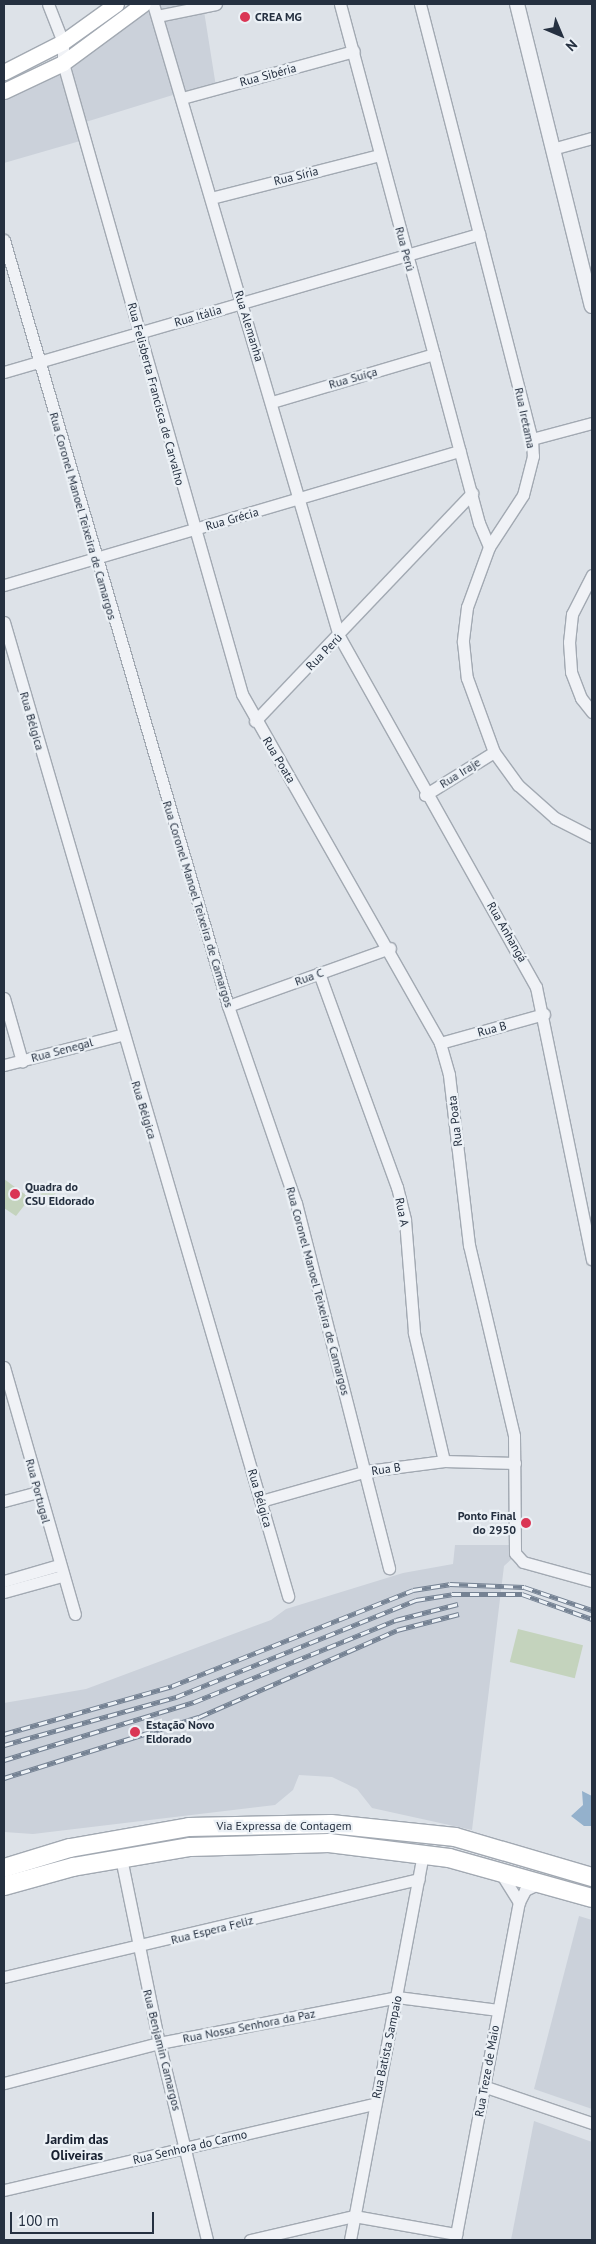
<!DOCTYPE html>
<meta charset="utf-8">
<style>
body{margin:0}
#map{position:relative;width:596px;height:2244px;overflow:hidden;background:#dde2e8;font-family:"PT Sans",sans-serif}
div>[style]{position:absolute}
.built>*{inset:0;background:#cbd1da}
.green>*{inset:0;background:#c4d3bd;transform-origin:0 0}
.round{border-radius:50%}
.water>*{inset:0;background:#94b1cc}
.roads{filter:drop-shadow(1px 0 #a2a9b2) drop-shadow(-1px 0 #a2a9b2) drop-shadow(0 1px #a2a9b2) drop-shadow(0 -1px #a2a9b2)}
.minor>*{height:11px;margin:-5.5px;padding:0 5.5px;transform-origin:5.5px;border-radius:5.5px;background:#f0f2f6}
.tertiary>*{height:14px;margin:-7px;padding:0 7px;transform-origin:7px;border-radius:7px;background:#f0f2f6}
.secondary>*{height:15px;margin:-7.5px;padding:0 7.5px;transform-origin:7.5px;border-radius:7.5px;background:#fff}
.trunk>*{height:18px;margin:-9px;padding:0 9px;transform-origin:9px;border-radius:9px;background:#fff}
.rail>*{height:5px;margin-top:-2.5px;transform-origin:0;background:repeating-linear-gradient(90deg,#ecf1f6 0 9px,#758293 0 18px);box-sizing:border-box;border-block:1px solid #758293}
.dots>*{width:14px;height:14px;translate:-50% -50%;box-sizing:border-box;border:2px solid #ecf1f6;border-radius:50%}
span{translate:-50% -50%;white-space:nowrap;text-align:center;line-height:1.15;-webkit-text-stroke:4.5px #ecf1f6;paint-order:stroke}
.poi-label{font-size:12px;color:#253040;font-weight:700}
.left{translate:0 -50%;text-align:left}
.right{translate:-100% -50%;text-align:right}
.street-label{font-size:12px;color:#253040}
.neighbourhood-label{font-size:14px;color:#182131;font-weight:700}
.frame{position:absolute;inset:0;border:5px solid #253040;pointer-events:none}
.north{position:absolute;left:536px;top:10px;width:50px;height:50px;-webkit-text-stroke:4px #ecf1f6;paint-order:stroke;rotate:135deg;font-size:14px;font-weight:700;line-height:20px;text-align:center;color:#253040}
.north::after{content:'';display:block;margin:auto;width:18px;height:22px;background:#253040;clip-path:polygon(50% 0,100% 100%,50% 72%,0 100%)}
.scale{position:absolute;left:10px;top:2212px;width:144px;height:22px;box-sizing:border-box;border:2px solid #253040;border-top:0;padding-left:6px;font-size:15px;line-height:18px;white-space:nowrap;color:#253040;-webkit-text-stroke:4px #ecf1f6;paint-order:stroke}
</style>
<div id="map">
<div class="built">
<div style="clip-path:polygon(152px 4px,229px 4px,204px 11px,217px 93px,176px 94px,76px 125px,80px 141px,4px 163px,4px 95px)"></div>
<div style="clip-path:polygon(455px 1545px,513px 1545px,515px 1556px,504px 1566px,472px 1830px,372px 1808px,357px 1789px,332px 1777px,299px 1775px,293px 1790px,275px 1805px,33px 1834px,4px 1832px,4px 1703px,86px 1689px,271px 1620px,286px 1609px,403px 1573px,453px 1564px)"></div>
<div style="clip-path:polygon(579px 1916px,592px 1920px,592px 2109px,534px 2089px)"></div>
<div style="clip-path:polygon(534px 2121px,592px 2142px,592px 2240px,511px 2240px)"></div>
</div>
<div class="green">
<div style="clip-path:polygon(4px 1179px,30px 1198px,16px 1216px,4px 1208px)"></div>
<div class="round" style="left:40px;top:1183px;width:16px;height:16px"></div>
<div style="left:518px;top:1629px;width:67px;height:34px;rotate:14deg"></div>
</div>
<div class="water">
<div style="clip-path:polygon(582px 1791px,592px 1796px,592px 1826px,584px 1826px,571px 1816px,583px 1805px)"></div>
</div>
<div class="roads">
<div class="minor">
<div style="left:48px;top:4px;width:41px;rotate:68.5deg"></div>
<div style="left:63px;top:42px;width:21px;rotate:90deg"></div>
<div style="left:63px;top:63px;width:656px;rotate:74.16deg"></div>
<div style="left:242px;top:694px;width:401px;rotate:60.4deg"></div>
<div style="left:440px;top:1043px;width:33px;rotate:74deg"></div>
<div style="left:449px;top:1075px;width:171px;rotate:83.3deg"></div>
<div style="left:469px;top:1245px;width:196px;rotate:76.7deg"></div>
<div style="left:514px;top:1436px;width:117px;rotate:89.5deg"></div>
<div style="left:515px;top:1553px;width:12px;rotate:48deg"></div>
<div style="left:523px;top:1562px;width:72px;rotate:15.4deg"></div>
<div style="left:153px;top:4px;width:659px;rotate:73.6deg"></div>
<div style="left:339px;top:636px;width:403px;rotate:60.7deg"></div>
<div style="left:536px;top:987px;width:278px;rotate:78.4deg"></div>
<div style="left:340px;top:4px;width:537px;rotate:75.01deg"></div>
<div style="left:479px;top:523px;width:26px;rotate:67deg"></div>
<div style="left:420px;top:4px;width:449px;rotate:75.6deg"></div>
<div style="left:532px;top:439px;width:17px;rotate:87deg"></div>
<div style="left:533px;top:456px;width:40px;rotate:104.4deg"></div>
<div style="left:523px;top:495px;width:62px;rotate:123.2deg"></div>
<div style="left:489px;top:547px;width:64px;rotate:110.1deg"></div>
<div style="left:467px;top:607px;width:35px;rotate:97deg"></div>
<div style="left:463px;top:642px;width:36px;rotate:84deg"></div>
<div style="left:467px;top:678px;width:79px;rotate:70deg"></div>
<div style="left:494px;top:752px;width:41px;rotate:54deg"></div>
<div style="left:518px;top:785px;width:50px;rotate:41.7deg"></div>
<div style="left:555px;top:818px;width:42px;rotate:27.2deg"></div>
<div style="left:157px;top:16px;width:60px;rotate:-11.5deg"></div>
<div style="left:182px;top:98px;width:178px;rotate:-15.3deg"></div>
<div style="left:552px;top:149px;width:41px;rotate:-15.4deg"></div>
<div style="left:211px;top:198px;width:174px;rotate:-14.3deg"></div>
<div style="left:4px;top:240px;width:798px;rotate:73.7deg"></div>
<div style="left:228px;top:1006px;width:208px;rotate:71deg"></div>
<div style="left:296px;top:1203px;width:377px;rotate:75.7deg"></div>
<div style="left:4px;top:372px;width:495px;rotate:-16.2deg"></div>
<div style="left:272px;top:402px;width:169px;rotate:-16.5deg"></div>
<div style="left:532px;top:439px;width:62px;rotate:-14.9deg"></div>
<div style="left:592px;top:575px;width:44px;rotate:117.1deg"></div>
<div style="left:572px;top:614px;width:28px;rotate:96deg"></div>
<div style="left:569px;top:642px;width:30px;rotate:86deg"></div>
<div style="left:571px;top:672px;width:28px;rotate:69deg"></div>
<div style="left:581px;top:698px;width:18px;rotate:52deg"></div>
<div style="left:4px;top:585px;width:475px;rotate:-16.4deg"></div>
<div style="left:4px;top:622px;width:1015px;rotate:73.74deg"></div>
<div style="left:255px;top:721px;width:315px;rotate:-46.4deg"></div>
<div style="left:425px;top:795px;width:81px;rotate:-31.9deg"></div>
<div style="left:319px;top:973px;width:228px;rotate:70deg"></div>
<div style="left:397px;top:1187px;width:34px;rotate:76deg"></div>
<div style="left:405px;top:1220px;width:113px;rotate:85.4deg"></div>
<div style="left:414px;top:1333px;width:131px;rotate:76.8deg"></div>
<div style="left:4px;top:998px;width:66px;rotate:74.1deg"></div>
<div style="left:228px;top:1006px;width:172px;rotate:-19.7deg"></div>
<div style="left:440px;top:1043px;width:108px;rotate:-15.6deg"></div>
<div style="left:4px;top:1065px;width:121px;rotate:-14.4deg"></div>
<div style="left:4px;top:1367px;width:257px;rotate:74deg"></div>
<div style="left:4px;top:1501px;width:35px;rotate:-15deg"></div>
<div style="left:261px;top:1501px;width:110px;rotate:-15.8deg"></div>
<div style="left:367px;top:1471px;width:78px;rotate:-7.4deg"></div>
<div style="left:444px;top:1461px;width:71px;rotate:1.6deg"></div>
<div style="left:4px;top:1581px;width:57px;rotate:-16.2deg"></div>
<div style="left:4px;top:1592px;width:60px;rotate:-15.4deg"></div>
<div style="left:121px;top:1858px;width:189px;rotate:78.4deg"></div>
<div style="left:159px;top:2043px;width:203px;rotate:76.3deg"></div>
<div style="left:502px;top:1875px;width:32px;rotate:58deg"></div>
<div style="left:4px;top:1977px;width:426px;rotate:-13.3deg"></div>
<div style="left:4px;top:2083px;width:160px;rotate:-14.5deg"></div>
<div style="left:159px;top:2043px;width:242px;rotate:-10.9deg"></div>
<div style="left:397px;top:1997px;width:102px;rotate:7.3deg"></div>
<div style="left:486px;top:2087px;width:112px;rotate:18.8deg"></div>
<div style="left:4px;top:2190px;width:381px;rotate:-13.1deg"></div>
<div style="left:250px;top:2240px;width:107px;rotate:-13deg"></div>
<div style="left:354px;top:2216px;width:104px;rotate:10deg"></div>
<div style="left:350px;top:2240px;width:392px;rotate:-79.3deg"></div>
<div style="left:455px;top:2240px;width:344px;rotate:-79.3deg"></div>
<div style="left:519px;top:1902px;width:13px;rotate:-63deg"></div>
<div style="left:525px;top:1890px;width:17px;rotate:-25deg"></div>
</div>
<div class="tertiary">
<div style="left:517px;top:4px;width:311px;rotate:76.1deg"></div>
</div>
<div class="secondary">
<div style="left:4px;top:72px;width:66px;rotate:-27deg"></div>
<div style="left:63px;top:42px;width:65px;rotate:-35.6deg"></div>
<div style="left:4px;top:91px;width:65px;rotate:-25.4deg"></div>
<div style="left:63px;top:63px;width:99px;rotate:-36.4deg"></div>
</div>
<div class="trunk">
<div style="left:4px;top:1868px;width:69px;rotate:-16.9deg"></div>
<div style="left:70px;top:1848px;width:121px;rotate:-10deg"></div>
<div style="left:189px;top:1827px;width:142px;rotate:-1.2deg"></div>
<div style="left:331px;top:1824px;width:125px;rotate:6deg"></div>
<div style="left:455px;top:1837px;width:143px;rotate:16.3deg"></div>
<div style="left:4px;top:1886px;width:72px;rotate:-15.4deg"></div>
<div style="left:73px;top:1867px;width:119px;rotate:-9.7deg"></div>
<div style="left:190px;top:1847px;width:139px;rotate:-1.6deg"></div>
<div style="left:329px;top:1843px;width:121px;rotate:7.1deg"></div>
<div style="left:449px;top:1858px;width:148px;rotate:15.6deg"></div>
</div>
</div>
<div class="rail">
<div style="left:4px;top:1734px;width:175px;rotate:-15.9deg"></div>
<div style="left:172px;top:1686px;width:259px;rotate:-21.7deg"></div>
<div style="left:413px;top:1590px;width:37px;rotate:-9deg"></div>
<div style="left:450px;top:1584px;width:74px;rotate:2.3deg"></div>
<div style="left:524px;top:1587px;width:72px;rotate:18.7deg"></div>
<div style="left:4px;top:1745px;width:179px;rotate:-15.6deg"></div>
<div style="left:176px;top:1697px;width:259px;rotate:-22deg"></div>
<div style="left:416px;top:1600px;width:36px;rotate:-9deg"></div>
<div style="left:452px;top:1594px;width:70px"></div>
<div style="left:522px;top:1594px;width:74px;rotate:19.7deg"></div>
<div style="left:4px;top:1760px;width:199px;rotate:-17deg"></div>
<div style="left:194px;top:1702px;width:218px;rotate:-22.1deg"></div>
<div style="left:396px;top:1620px;width:64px;rotate:-14.5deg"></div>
<div style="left:4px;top:1778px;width:204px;rotate:-17.4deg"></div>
<div style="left:199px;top:1717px;width:216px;rotate:-23.7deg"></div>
<div style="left:397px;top:1630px;width:64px;rotate:-14.5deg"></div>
</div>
<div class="dots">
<div style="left:245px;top:17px;background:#da3655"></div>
<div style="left:15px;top:1194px;background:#da3655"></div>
<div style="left:526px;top:1523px;background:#da3655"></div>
<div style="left:135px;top:1732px;background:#da3655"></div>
</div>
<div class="poi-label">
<span class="left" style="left:255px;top:17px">CREA MG</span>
<span class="left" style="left:25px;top:1194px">Quadra do<br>CSU Eldorado</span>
<span class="right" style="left:516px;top:1523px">Ponto Final<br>do 2950</span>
<span class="left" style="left:146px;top:1732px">Estação Novo<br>Eldorado</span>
</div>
<div class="street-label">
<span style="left:268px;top:75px;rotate:-15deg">Rua Sibéria</span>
<span style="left:296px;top:176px;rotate:-14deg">Rua Síria</span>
<span style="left:405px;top:249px;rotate:75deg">Rua Perú</span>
<span style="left:198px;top:316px;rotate:-16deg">Rua Itália</span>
<span style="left:249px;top:326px;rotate:73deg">Rua Alemanha</span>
<span style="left:353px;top:378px;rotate:-16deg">Rua Suíça</span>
<span style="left:156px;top:394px;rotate:75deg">Rua Felisberta Francisca de Carvalho</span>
<span style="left:525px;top:418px;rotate:78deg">Rua Iretama</span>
<span style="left:83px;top:516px;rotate:74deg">Rua Coronel Manoel Teixeira de Camargos</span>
<span style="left:232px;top:519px;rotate:-16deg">Rua Grécia</span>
<span style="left:324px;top:652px;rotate:-46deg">Rua Perú</span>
<span style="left:32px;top:721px;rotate:74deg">Rua Bélgica</span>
<span style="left:279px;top:760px;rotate:59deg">Rua Poata</span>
<span style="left:460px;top:773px;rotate:-32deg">Rua Iraje</span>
<span style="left:198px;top:904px;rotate:73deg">Rua Coronel Manoel Teixeira de Camargos</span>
<span style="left:507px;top:932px;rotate:60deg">Rua Anhangá</span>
<span style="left:309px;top:977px;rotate:-20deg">Rua C</span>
<span style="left:492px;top:1029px;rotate:-15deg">Rua B</span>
<span style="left:62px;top:1050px;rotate:-15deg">Rua Senegal</span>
<span style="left:144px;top:1110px;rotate:73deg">Rua Bélgica</span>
<span style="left:455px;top:1121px;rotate:-97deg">Rua Poata</span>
<span style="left:402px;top:1212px;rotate:79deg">Rua A</span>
<span style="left:318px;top:1291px;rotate:75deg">Rua Coronel Manoel Teixeira de Camargos</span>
<span style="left:386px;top:1469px;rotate:-8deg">Rua B</span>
<span style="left:38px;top:1491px;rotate:75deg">Rua Portugal</span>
<span style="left:260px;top:1498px;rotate:74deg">Rua Bélgica</span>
<span style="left:284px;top:1826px">Via Expressa de Contagem</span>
<span style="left:212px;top:1930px;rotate:-14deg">Rua Espera Feliz</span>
<span style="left:249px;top:2026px;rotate:-11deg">Rua Nossa Senhora da Paz</span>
<span style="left:387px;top:2047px;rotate:-78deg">Rua Batista Sampaio</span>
<span style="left:162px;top:2050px;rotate:76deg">Rua Benjamin Camargos</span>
<span style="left:487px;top:2071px;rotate:-80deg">Rua Treze de Maio</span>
<span style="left:190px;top:2147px;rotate:-13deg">Rua Senhora do Carmo</span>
</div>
<div class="neighbourhood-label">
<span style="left:77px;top:2147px">Jardim das<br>Oliveiras</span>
</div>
<div class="frame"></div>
<div class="north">N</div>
<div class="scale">100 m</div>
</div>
